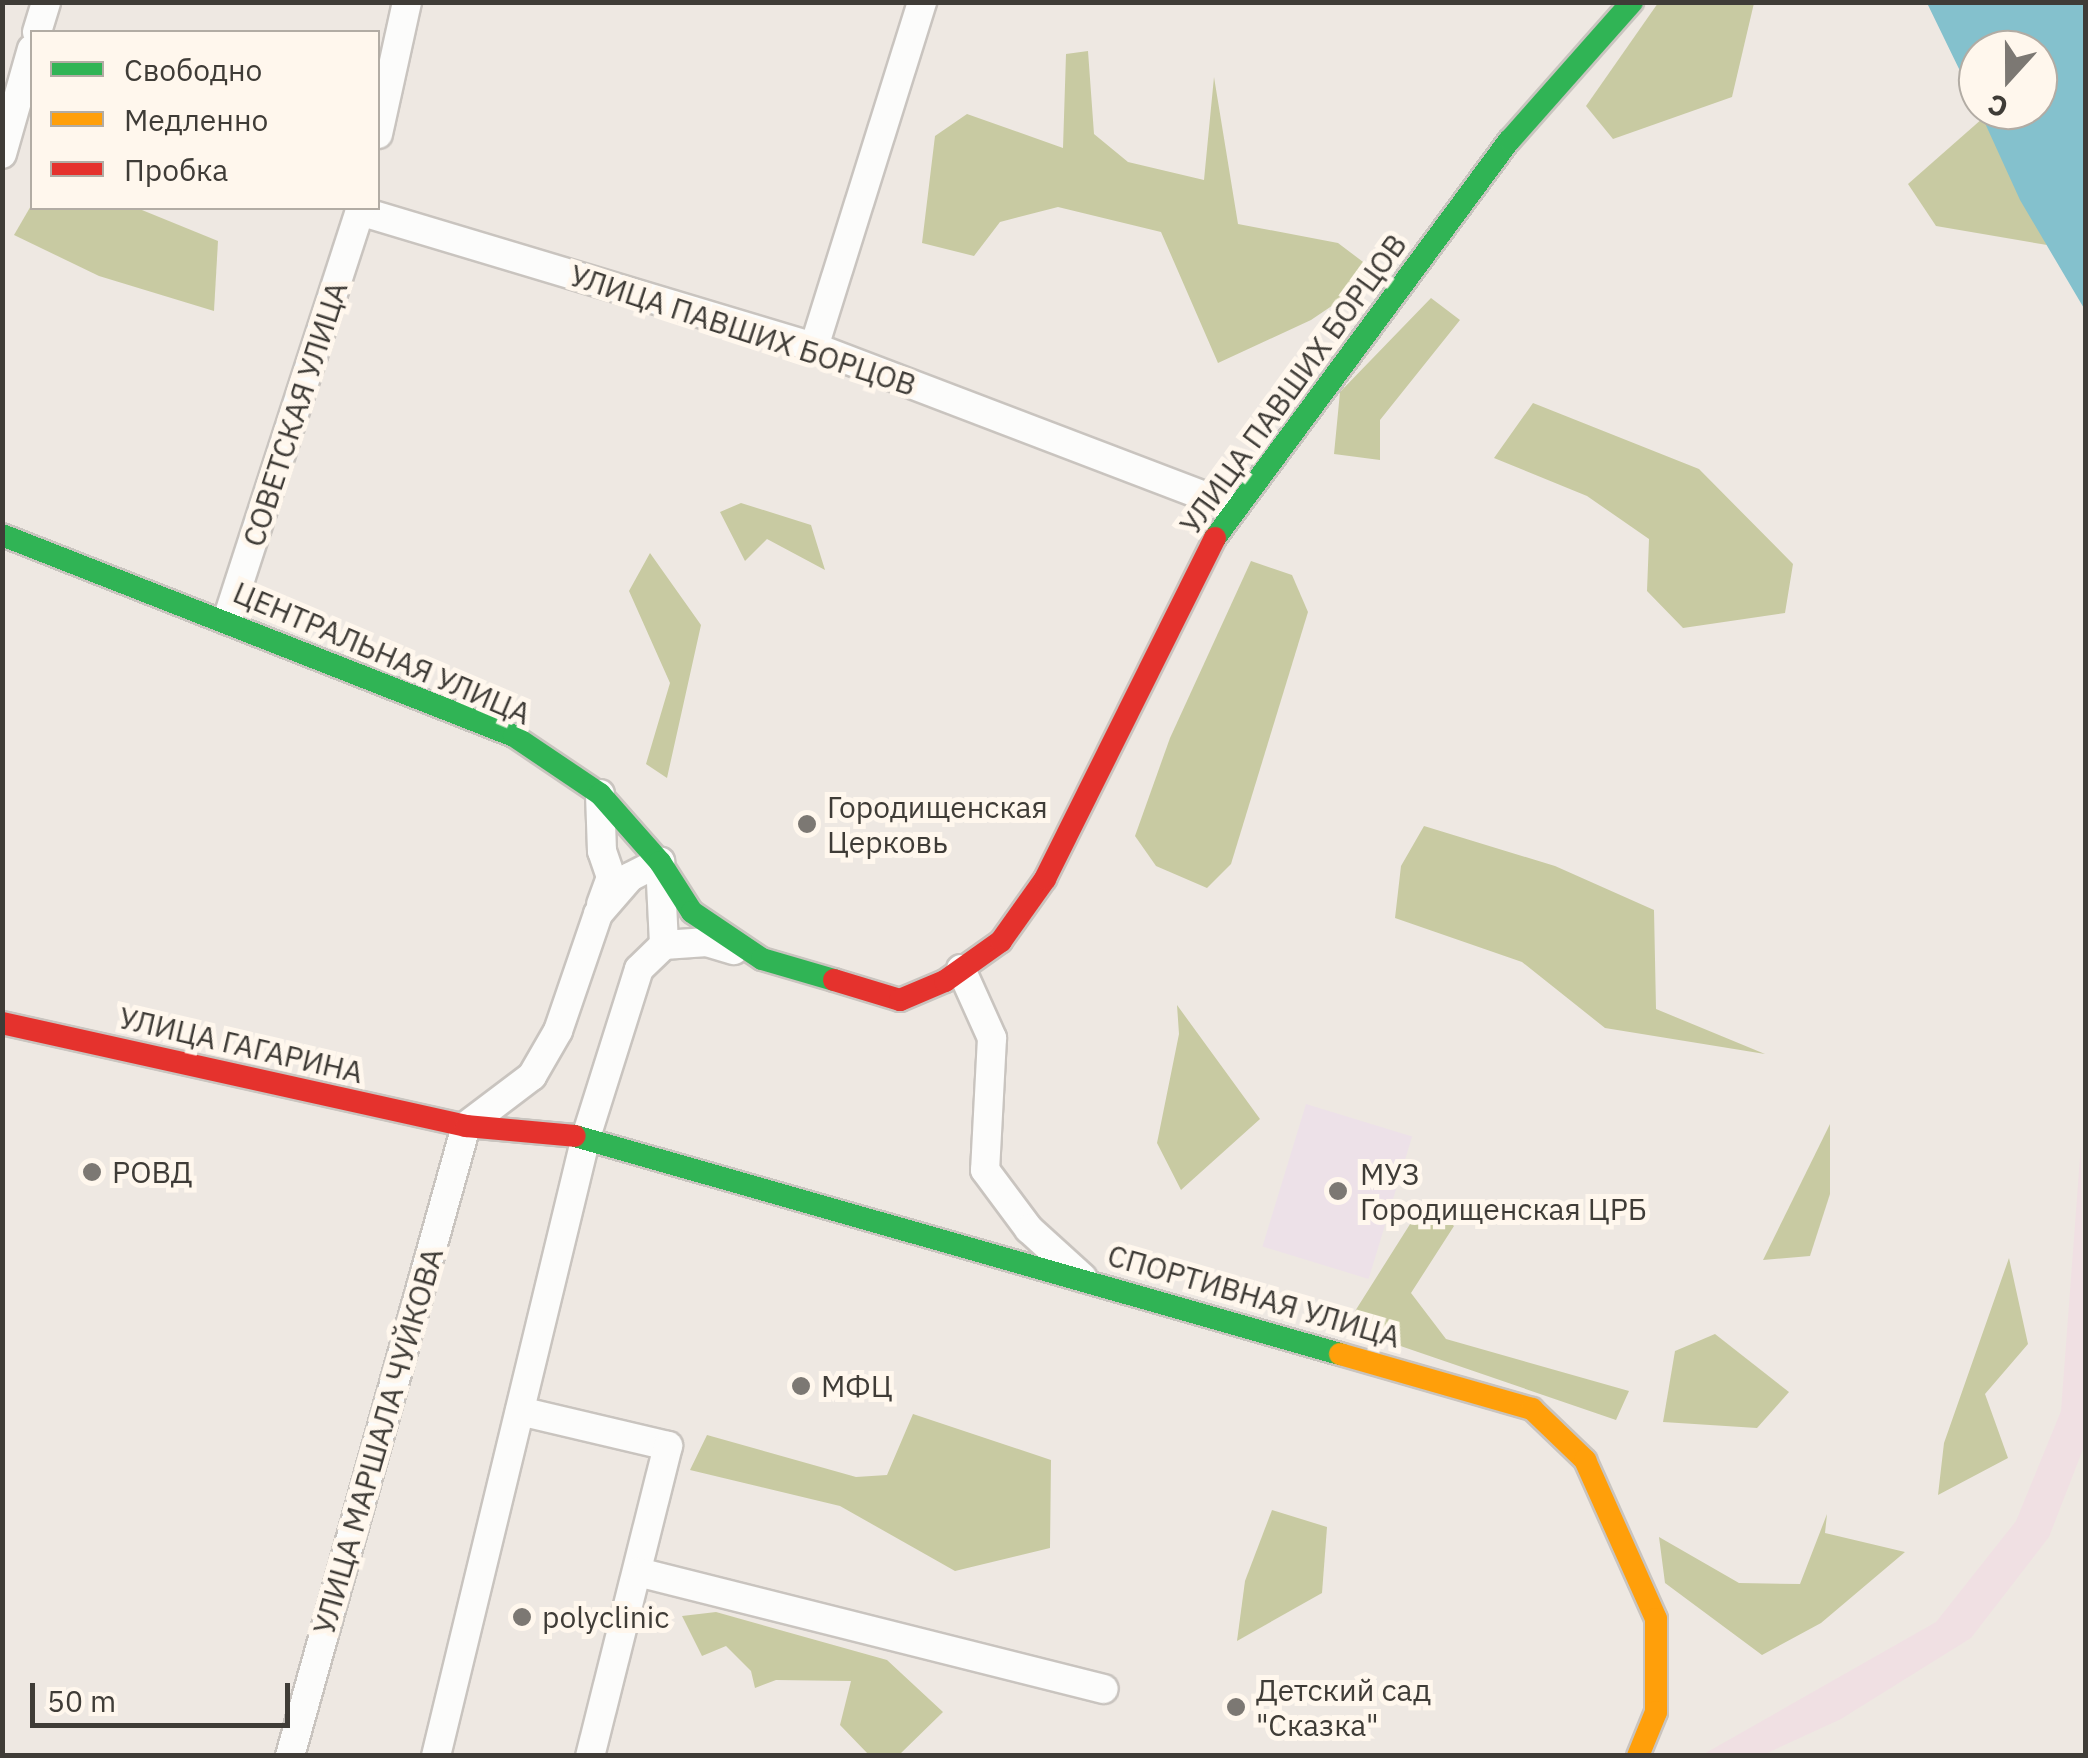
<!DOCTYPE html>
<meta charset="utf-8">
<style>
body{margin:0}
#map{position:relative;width:2088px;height:1758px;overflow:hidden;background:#eee8e2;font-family:"IBM Plex Sans",sans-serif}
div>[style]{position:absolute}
.industrial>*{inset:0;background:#f0e0e3}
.medical>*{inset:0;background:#ede1e8;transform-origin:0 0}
.forest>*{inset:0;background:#c8caa2}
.water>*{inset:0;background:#84c1cd}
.roads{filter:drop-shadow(2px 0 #c9c4bf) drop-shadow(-2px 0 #c9c4bf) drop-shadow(0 2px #c9c4bf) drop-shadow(0 -2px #c9c4bf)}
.street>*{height:28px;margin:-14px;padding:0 14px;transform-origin:14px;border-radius:14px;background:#fcfcfb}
.fast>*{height:22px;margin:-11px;padding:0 11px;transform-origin:11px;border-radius:11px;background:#30b455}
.slow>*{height:22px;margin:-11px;padding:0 11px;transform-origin:11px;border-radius:11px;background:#ff9f0a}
.jam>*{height:22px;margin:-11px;padding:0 11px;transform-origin:11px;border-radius:11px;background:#e5322d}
.dots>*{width:28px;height:28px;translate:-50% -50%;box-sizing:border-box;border:5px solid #fff7ed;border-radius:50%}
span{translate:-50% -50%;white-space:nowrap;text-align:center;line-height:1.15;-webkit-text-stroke:10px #fff7ed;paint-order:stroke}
.street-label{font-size:30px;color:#3f3c37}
.poi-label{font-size:30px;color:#3f3c37}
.left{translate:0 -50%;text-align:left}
.frame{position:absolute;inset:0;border:5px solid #3f3c37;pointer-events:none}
.legend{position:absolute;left:30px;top:30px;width:350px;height:180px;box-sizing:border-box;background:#fff7ed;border:2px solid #b2aca4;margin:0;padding:12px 18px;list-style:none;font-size:30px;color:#3f3c37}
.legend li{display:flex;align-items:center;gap:20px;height:50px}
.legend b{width:50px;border:2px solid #b2aca4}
.north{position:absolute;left:1958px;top:30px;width:100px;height:100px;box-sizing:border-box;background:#fff7ed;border:2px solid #b2aca4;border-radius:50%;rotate:201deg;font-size:28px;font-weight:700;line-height:40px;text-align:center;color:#3f3c37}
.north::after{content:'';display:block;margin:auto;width:35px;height:45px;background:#7c7873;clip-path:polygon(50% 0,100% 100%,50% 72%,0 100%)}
.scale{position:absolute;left:30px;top:1683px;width:260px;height:45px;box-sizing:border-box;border:5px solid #3f3c37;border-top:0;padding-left:12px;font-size:30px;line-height:35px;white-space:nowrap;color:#3f3c37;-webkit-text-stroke:8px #fff7ed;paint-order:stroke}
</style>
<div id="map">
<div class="industrial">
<div style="clip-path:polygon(2081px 1144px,2085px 1444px,2049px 1537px,1971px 1638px,1841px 1719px,1763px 1755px,1702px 1755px,1936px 1622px,2016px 1521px,2061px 1411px)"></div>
</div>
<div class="medical">
<div style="left:1306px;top:1104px;width:111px;height:149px;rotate:17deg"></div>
</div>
<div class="forest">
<div style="clip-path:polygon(1658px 3px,1754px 3px,1732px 97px,1613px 139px,1586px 106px)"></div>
<div style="clip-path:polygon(1088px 51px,1094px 134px,1128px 162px,1204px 180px,1214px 77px,1238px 224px,1338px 243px,1379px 274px,1311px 320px,1218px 363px,1161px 232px,1058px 207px,1000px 222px,974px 256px,922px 243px,935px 136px,967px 114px,1063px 148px,1066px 54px)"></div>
<div style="clip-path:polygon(1983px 118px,2047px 245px,1936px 226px,1908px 184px)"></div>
<div style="clip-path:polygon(32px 204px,137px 208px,218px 241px,214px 311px,99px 276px,14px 235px)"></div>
<div style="clip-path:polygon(1431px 298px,1460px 320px,1380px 420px,1380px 460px,1334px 454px,1340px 392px)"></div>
<div style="clip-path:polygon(1533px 403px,1699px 469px,1793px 564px,1785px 613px,1683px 628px,1647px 591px,1649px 539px,1587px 496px,1494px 458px)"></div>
<div style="clip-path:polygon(741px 503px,811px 525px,825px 570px,767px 539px,745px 561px,720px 512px)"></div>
<div style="clip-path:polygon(650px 553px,701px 625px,667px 778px,646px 764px,670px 683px,629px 591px)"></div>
<div style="clip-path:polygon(1251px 561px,1292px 575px,1308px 612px,1231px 864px,1207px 888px,1156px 866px,1135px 836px,1170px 738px)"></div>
<div style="clip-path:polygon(1424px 826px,1555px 866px,1654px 910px,1656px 1009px,1765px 1054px,1605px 1028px,1522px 962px,1395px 918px,1401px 866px)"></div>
<div style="clip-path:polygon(1177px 1005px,1260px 1119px,1181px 1190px,1157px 1143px,1179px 1034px)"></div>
<div style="clip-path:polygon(1830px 1124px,1830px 1194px,1810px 1256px,1763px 1260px)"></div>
<div style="clip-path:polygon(1424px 1202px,1454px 1226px,1411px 1293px,1446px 1339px,1629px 1391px,1616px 1420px,1345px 1327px)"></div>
<div style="clip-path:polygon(2009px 1258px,2028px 1344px,1985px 1394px,2008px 1458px,1938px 1495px,1944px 1443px)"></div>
<div style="clip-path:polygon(1715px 1334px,1789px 1392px,1757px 1428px,1663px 1422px,1675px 1351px)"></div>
<div style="clip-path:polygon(913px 1414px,1051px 1460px,1050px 1548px,955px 1571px,840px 1506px,690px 1470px,707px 1435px,856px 1477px,887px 1475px)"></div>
<div style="clip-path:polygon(1272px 1510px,1327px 1527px,1322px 1593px,1237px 1641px,1245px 1581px)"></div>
<div style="clip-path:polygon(1827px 1514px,1825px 1533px,1905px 1552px,1821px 1623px,1762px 1655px,1665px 1583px,1659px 1537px,1739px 1583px,1800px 1584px)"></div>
<div style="clip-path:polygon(716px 1612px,887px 1660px,943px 1712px,899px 1755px,869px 1755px,840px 1725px,851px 1681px,776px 1680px,755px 1688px,751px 1671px,726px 1646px,702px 1656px,682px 1616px)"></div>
</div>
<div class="water">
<div style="clip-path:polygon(1927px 3px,2085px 3px,2085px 310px,2020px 200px,1979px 110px,2038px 110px,2038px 50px,1978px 50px,1978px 108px)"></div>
</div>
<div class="roads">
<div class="street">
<div style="left:37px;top:32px;width:31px;rotate:-73deg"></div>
<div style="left:378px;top:134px;width:135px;rotate:-77.6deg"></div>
<div style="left:2px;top:154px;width:109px;rotate:-74.1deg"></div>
<div style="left:360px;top:211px;width:474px;rotate:16.7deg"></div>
<div style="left:814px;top:347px;width:449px;rotate:20.9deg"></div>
<div style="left:814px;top:347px;width:362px;rotate:-72.6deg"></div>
<div style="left:227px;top:620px;width:433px;rotate:-72deg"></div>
<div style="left:600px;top:794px;width:57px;rotate:88deg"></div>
<div style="left:602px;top:851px;width:28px;rotate:71deg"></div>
<div style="left:611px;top:877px;width:29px;rotate:110deg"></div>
<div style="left:961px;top:969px;width:76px;rotate:65.8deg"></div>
<div style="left:992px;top:1038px;width:132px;rotate:93deg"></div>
<div style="left:985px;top:1170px;width:74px;rotate:53.3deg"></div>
<div style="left:1029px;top:1229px;width:72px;rotate:42.2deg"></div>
<div style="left:520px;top:1411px;width:152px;rotate:13.3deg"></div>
<div style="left:668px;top:1446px;width:320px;rotate:104.1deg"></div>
<div style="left:638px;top:1572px;width:480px;rotate:14.1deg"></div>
<div style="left:290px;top:1756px;width:654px;rotate:-74.39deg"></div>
<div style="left:466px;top:1126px;width:83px;rotate:-37.1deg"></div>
<div style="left:532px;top:1076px;width:52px;rotate:-60deg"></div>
<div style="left:558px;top:1031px;width:124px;rotate:-71.1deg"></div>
<div style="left:598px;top:914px;width:49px;rotate:-49.1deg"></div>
<div style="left:630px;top:877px;width:34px;rotate:-27deg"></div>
<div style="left:660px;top:862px;width:83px;rotate:87.2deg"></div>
<div style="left:436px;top:1756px;width:637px;rotate:-76.38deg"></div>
<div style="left:586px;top:1137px;width:176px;rotate:-72.5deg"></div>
<div style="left:639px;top:969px;width:35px;rotate:-44deg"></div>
<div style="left:664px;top:945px;width:43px;rotate:-4deg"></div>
<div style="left:707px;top:942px;width:28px;rotate:17deg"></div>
</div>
<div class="fast">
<div style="left:2px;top:535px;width:550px;rotate:21.43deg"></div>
<div style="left:514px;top:736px;width:104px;rotate:34deg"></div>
<div style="left:600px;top:794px;width:91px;rotate:48.6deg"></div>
<div style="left:660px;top:862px;width:59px;rotate:57.4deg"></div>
<div style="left:692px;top:912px;width:84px;rotate:33.9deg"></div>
<div style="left:762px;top:959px;width:75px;rotate:16.3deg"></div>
<div style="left:1215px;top:538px;width:495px;rotate:-53.5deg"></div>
<div style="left:1510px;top:140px;width:184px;rotate:-48.5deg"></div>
<div style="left:575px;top:1136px;width:795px;rotate:15.91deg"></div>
</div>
<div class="slow">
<div style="left:1340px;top:1354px;width:200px;rotate:16deg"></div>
<div style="left:1532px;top:1409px;width:74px;rotate:43.9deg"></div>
<div style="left:1585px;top:1460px;width:174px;rotate:65.9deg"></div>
<div style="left:1656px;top:1619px;width:93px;rotate:90deg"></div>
<div style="left:1656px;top:1712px;width:48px;rotate:112.2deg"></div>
</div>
<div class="jam">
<div style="left:834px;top:980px;width:69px;rotate:16.9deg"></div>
<div style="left:900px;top:1000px;width:49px;rotate:-22.9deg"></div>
<div style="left:945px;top:981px;width:69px;rotate:-35.5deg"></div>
<div style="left:1001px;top:941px;width:76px;rotate:-54.6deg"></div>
<div style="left:1045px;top:879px;width:381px;rotate:-63.5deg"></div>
<div style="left:2px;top:1023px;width:475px;rotate:12.5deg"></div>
<div style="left:466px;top:1126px;width:109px;rotate:5.2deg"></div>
</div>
</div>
<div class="dots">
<div style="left:807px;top:824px;background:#7c7873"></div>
<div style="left:92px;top:1172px;background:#7c7873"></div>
<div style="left:1338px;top:1191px;background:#7c7873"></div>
<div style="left:801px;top:1386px;background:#7c7873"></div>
<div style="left:522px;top:1617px;background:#7c7873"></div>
<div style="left:1236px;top:1707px;background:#7c7873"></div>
</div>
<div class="street-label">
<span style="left:743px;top:330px;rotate:18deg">УЛИЦА ПАВШИХ БОРЦОВ</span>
<span style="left:1293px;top:384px;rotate:-54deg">УЛИЦА ПАВШИХ БОРЦОВ</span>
<span style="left:295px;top:414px;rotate:-72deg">СОВЕТСКАЯ УЛИЦА</span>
<span style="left:382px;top:653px;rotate:23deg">ЦЕНТРАЛЬНАЯ УЛИЦА</span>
<span style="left:241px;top:1045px;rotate:13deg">УЛИЦА ГАГАРИНА</span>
<span style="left:1254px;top:1296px;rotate:16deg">СПОРТИВНАЯ УЛИЦА</span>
<span style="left:378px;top:1441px;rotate:-74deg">УЛИЦА МАРШАЛА ЧУЙКОВА</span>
</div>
<div class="poi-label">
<span class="left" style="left:827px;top:824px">Городищенская<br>Церковь</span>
<span class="left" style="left:112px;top:1172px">РОВД</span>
<span class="left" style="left:1360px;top:1191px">МУЗ<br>Городищенская ЦРБ</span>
<span class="left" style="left:821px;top:1386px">МФЦ</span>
<span class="left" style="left:542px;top:1617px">polyclinic</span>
<span class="left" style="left:1256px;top:1707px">Детский сад<br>"Сказка"</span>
</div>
<div class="frame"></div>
<ul class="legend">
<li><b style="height:12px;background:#30b455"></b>Свободно</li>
<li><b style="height:12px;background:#ff9f0a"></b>Медленно</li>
<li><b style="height:12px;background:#e5322d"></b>Пробка</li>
</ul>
<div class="north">С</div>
<div class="scale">50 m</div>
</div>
